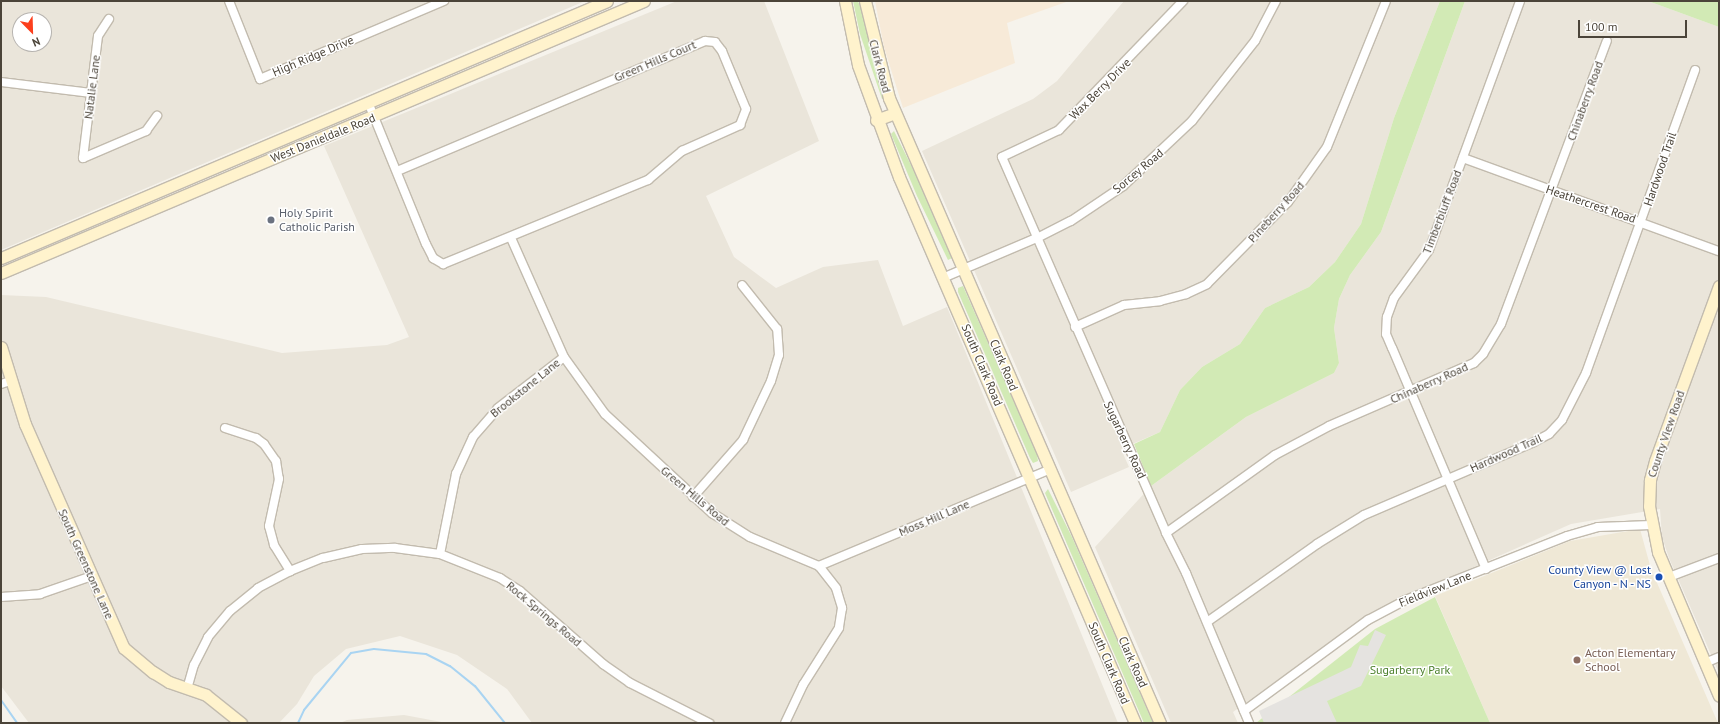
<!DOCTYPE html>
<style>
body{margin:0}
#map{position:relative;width:1720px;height:724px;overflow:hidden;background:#f6f3ec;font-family:"PT Sans",sans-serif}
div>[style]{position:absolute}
.residential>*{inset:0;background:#eae5da}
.commercial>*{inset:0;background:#f7ead8}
.education>*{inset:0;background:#efe8d6}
.green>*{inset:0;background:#d2eab5}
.parking>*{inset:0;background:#e5e3e0}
.stream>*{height:2px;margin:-1px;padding:0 1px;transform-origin:1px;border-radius:1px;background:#a9d4f2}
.roads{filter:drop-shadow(1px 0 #c2bbae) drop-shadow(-1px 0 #c2bbae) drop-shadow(0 1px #c2bbae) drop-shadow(0 -1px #c2bbae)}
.street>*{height:8px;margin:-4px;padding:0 4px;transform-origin:4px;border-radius:4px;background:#fff}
.secondary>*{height:11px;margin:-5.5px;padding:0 5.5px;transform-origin:5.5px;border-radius:5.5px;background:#fff3cd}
.dots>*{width:11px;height:11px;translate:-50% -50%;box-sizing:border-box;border:2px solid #fff;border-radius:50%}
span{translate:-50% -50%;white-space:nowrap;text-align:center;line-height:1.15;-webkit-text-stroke:3px #fff;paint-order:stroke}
.street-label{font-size:12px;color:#4b4439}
.worship-label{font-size:12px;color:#5b616d}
.left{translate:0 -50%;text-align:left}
.transit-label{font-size:12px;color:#164399}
.right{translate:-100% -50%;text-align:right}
.education-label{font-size:12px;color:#785e54}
.park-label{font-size:12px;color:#4a7f2a}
.frame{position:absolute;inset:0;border:2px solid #4b4439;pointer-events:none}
.north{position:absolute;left:12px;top:12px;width:40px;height:40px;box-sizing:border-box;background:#fff;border:1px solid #b7b4b0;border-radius:50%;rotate:157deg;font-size:11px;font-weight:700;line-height:16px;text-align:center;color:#4b4439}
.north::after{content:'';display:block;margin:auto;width:14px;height:18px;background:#fc3f1d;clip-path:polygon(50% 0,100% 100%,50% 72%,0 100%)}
.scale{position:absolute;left:1578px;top:20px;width:109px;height:18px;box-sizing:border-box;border:2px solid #4b4439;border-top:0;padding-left:5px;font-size:12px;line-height:14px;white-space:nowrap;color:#4b4439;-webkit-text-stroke:3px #fff;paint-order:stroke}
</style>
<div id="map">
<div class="residential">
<div style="clip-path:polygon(evenodd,1px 1px,585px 1px,1px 250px,1px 1px,20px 20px,44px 20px,44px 44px,20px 44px,20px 20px)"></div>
<div style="clip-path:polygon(677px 1px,764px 1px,819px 141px,706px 196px,734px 257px,776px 288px,823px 267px,878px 260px,903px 326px,947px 307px,1118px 723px,532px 723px,507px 689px,457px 655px,400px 636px,346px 649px,314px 676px,297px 704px,279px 723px,29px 723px,1px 686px,1px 295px,46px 297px,282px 353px,387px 345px,409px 337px,324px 146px)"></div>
<div style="clip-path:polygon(1124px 1px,1440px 1px,1394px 118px,1361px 224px,1335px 262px,1309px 287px,1265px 308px,1240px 344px,1202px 367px,1180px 390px,1160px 432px,1121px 449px,1129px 467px,1071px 492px,922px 151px,1033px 99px,1057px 81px)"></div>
<div style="clip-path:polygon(1465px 1px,1648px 1px,1719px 27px,1719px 673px,1669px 558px,1662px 537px,1660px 509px,1571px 524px,1372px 612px,1233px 712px,1238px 723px,1171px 723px,1095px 547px,1151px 486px,1246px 417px,1334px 373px,1339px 363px,1334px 328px,1339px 299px,1350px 275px,1381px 232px)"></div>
<div style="clip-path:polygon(404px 715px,447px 723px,340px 723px,347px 720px)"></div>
</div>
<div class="commercial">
<div style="clip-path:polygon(875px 1px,1069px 1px,1007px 23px,1015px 63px,903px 108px,884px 47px)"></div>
</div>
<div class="education">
<div style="clip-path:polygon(1640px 529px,1651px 569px,1718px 723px,1490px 723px,1435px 596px,1570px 541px)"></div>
</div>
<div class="green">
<div style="clip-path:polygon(853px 1px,858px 1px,864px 17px,885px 98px,882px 99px,860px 34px)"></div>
<div style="clip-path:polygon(1440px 1px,1465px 1px,1381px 232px,1350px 275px,1339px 299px,1334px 328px,1339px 363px,1334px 373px,1246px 417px,1151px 486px,1134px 444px,1160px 432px,1180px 390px,1202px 367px,1240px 344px,1265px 308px,1309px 287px,1335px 262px,1361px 224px,1394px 118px)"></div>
<div style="clip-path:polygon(1648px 1px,1719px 1px,1719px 27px)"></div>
<div style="clip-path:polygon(894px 131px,919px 181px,952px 258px,948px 260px,917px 196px,891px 134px)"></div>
<div style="clip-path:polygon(963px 286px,1037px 454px,1038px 461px,1033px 463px,1030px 458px,958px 292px,958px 288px)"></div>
<div style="clip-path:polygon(1048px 489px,1072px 537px,1153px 723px,1144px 723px,1045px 493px)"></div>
<div style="clip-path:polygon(1435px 597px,1490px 723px,1256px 723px,1375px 629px)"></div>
</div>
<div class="parking">
<div style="clip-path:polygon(1375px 630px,1386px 635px,1361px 686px,1327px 701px,1337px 723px,1264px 723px,1259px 711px,1351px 667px,1360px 645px,1368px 646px)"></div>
</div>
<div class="stream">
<div style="left:1px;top:700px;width:28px;rotate:55deg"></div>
<div style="left:298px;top:723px;width:14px;rotate:-65deg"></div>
<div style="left:304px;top:710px;width:74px;rotate:-50.5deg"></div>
<div style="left:351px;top:653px;width:23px;rotate:-10deg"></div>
<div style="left:374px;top:649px;width:52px;rotate:5.5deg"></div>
<div style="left:426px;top:654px;width:27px;rotate:27deg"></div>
<div style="left:450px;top:666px;width:32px;rotate:39deg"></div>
<div style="left:475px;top:686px;width:48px;rotate:51deg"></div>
</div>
<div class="roads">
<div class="street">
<div style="left:229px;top:1px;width:84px;rotate:68.3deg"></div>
<div style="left:260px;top:79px;width:200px;rotate:-23deg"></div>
<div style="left:1183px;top:1px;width:179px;rotate:133.9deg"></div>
<div style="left:1059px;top:130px;width:63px;rotate:154.7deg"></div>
<div style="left:1002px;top:157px;width:410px;rotate:66.4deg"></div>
<div style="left:1166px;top:533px;width:45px;rotate:63.4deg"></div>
<div style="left:1186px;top:573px;width:163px;rotate:67.2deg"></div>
<div style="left:109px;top:19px;width:20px;rotate:123deg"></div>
<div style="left:98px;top:36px;width:123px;rotate:97deg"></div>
<div style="left:83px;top:158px;width:69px;rotate:-23.2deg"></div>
<div style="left:146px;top:131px;width:19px;rotate:-54deg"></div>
<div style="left:1px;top:82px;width:91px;rotate:7deg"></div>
<div style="left:368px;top:102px;width:153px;rotate:67.8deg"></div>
<div style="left:426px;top:244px;width:16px;rotate:63deg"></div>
<div style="left:433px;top:258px;width:12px;rotate:31deg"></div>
<div style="left:443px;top:264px;width:222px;rotate:-22.3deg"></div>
<div style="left:648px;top:180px;width:45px;rotate:-40.5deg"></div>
<div style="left:682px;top:151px;width:64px;rotate:-24.1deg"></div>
<div style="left:740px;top:125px;width:17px;rotate:-69deg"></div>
<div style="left:746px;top:109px;width:63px;rotate:-112.5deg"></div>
<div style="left:722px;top:51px;width:11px;rotate:-128deg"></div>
<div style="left:715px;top:42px;width:10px;rotate:-174deg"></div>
<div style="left:705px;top:41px;width:334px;rotate:157.1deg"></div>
<div style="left:1463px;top:158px;width:272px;rotate:20deg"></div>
<div style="left:511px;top:238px;width:130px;rotate:66deg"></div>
<div style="left:564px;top:357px;width:70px;rotate:54.3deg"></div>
<div style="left:605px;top:414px;width:146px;rotate:42.8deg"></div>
<div style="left:712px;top:513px;width:45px;rotate:32.3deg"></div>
<div style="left:750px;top:537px;width:75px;rotate:22.8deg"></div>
<div style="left:819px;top:566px;width:28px;rotate:52deg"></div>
<div style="left:836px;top:588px;width:21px;rotate:73deg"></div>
<div style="left:842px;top:608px;width:20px;rotate:99deg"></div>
<div style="left:839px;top:628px;width:67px;rotate:122.3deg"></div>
<div style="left:803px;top:685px;width:42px;rotate:115.3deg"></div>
<div style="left:945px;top:277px;width:102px;rotate:-23.1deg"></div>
<div style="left:1039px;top:237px;width:36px;rotate:-27deg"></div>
<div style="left:1071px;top:221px;width:63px;rotate:-33.9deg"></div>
<div style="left:1123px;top:186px;width:95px;rotate:-43.3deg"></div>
<div style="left:1192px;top:121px;width:102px;rotate:-51.8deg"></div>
<div style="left:1255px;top:41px;width:45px;rotate:-62.3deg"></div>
<div style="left:1075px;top:327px;width:54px;rotate:-24.2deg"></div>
<div style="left:1124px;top:305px;width:36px;rotate:-6deg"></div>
<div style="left:1160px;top:301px;width:27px;rotate:-15deg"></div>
<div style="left:1186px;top:294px;width:23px;rotate:-25deg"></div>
<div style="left:1207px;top:284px;width:115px;rotate:-45.4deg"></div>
<div style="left:1288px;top:202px;width:67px;rotate:-54.7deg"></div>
<div style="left:1327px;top:147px;width:157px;rotate:-68deg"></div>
<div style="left:1px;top:384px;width:9px;rotate:-18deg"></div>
<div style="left:225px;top:428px;width:33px;rotate:18deg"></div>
<div style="left:256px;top:438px;width:10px;rotate:37deg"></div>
<div style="left:264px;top:444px;width:21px;rotate:55deg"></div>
<div style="left:276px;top:461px;width:18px;rotate:81deg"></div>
<div style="left:279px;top:479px;width:48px;rotate:102deg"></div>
<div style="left:269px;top:526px;width:20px;rotate:75deg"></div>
<div style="left:274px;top:545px;width:31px;rotate:58deg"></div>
<div style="left:693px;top:497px;width:76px;rotate:-48.7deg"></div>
<div style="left:743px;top:440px;width:65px;rotate:-64.6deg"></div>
<div style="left:771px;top:381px;width:27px;rotate:-73deg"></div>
<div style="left:779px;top:355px;width:26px;rotate:-94deg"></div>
<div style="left:777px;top:329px;width:56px;rotate:-128.5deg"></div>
<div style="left:1166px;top:533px;width:134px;rotate:-35.6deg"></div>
<div style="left:1275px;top:455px;width:61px;rotate:-28.2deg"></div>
<div style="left:1329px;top:426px;width:158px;rotate:-23.5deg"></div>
<div style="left:1474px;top:363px;width:13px;rotate:-45deg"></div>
<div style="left:1483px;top:354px;width:35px;rotate:-59deg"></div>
<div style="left:1501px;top:324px;width:302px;rotate:-69.5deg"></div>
<div style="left:440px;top:554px;width:82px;rotate:-78.7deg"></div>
<div style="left:456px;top:474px;width:41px;rotate:-65.3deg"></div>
<div style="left:473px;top:437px;width:38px;rotate:-49deg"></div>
<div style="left:498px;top:408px;width:83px;rotate:-37.7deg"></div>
<div style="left:819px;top:566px;width:249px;rotate:-22.7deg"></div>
<div style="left:1486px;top:569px;width:240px;rotate:-113deg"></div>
<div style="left:1392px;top:348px;width:15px;rotate:-113deg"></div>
<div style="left:1386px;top:334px;width:17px;rotate:-87deg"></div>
<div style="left:1387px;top:317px;width:20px;rotate:-70deg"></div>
<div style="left:1394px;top:298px;width:59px;rotate:-53.9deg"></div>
<div style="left:1429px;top:250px;width:265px;rotate:-69.9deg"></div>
<div style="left:1669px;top:577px;width:53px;rotate:-20.8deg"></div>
<div style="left:1px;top:597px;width:39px;rotate:-4deg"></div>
<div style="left:40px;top:594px;width:55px;rotate:-19.1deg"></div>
<div style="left:1207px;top:622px;width:135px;rotate:-35.3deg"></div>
<div style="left:1317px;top:544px;width:55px;rotate:-31.7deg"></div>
<div style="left:1364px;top:515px;width:185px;rotate:-23.2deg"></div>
<div style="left:1534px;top:442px;width:17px;rotate:-28deg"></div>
<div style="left:1549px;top:434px;width:19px;rotate:-47deg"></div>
<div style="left:1562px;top:420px;width:53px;rotate:-62.9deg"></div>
<div style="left:1586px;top:373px;width:322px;rotate:-70.2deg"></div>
<div style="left:1705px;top:663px;width:15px;rotate:-23deg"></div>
<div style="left:187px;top:689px;width:25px;rotate:-74deg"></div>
<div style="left:194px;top:665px;width:31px;rotate:-63deg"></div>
<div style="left:208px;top:637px;width:34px;rotate:-50deg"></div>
<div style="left:230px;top:611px;width:36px;rotate:-39deg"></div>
<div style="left:258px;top:588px;width:36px;rotate:-28deg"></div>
<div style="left:290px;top:571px;width:35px;rotate:-22deg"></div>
<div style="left:323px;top:558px;width:40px;rotate:-13deg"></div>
<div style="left:362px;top:549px;width:33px;rotate:-2deg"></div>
<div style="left:395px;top:548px;width:45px;rotate:7.6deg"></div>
<div style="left:440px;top:554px;width:65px;rotate:21.8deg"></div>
<div style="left:500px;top:578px;width:24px;rotate:33deg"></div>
<div style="left:520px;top:591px;width:111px;rotate:41.3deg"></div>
<div style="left:603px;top:664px;width:33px;rotate:35deg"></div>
<div style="left:630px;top:683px;width:89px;rotate:26.9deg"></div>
<div style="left:1244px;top:711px;width:154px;rotate:-36.3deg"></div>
<div style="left:1368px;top:620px;width:40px;rotate:-28deg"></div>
<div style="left:1403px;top:601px;width:176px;rotate:-21.6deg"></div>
<div style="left:1567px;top:536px;width:32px;rotate:-16deg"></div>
<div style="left:1598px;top:527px;width:53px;rotate:-2.2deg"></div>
</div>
<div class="secondary">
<div style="left:845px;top:1px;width:65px;rotate:78.5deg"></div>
<div style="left:858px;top:65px;width:119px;rotate:69.9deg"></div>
<div style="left:899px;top:177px;width:595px;rotate:66.62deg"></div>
<div style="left:865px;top:1px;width:100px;rotate:76.1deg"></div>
<div style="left:889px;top:98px;width:681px;rotate:66.56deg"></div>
<div style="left:876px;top:120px;width:20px;rotate:-20deg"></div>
<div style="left:1px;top:258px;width:658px;rotate:-22.98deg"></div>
<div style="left:1px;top:273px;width:698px;rotate:-22.93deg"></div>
<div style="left:1719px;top:286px;width:186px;rotate:110.1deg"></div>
<div style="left:1655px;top:461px;width:20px;rotate:105deg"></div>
<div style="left:1650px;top:480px;width:26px;rotate:92deg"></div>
<div style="left:1649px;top:506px;width:47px;rotate:78.9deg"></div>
<div style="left:1658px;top:552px;width:156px;rotate:67deg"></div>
<div style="left:1px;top:347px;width:81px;rotate:72.7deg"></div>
<div style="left:25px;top:424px;width:245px;rotate:66.2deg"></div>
<div style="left:124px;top:648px;width:38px;rotate:40deg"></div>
<div style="left:153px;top:672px;width:19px;rotate:32deg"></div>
<div style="left:169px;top:682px;width:39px;rotate:19deg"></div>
<div style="left:206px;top:695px;width:45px;rotate:38.7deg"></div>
</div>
</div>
<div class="dots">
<div style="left:271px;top:220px;background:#6b7280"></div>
<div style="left:1659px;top:577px;background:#1a4fb4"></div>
<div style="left:1577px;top:660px;background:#8d6e63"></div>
</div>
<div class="street-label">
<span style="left:313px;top:56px;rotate:-23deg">High Ridge Drive</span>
<span style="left:655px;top:61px;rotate:-23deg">Green Hills Court</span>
<span style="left:880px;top:66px;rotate:75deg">Clark Road</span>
<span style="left:92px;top:87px;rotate:-83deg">Natalie Lane</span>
<span style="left:1100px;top:89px;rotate:-45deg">Wax Berry Drive</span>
<span style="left:1585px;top:101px;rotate:-70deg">Chinaberry Road</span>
<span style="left:323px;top:138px;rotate:-22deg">West Danieldale Road</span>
<span style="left:1660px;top:169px;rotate:-71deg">Hardwood Trail</span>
<span style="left:1138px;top:171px;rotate:-40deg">Sorcey Road</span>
<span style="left:1591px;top:204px;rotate:19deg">Heathercrest Road</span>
<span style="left:1276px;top:212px;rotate:-48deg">Pineberry Road</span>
<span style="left:1442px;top:212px;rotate:-69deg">Timberbluff Road</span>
<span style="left:982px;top:365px;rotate:67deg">South Clark Road</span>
<span style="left:1004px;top:365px;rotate:67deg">Clark Road</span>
<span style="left:1429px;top:383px;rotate:-24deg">Chinaberry Road</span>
<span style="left:525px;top:388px;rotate:-39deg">Brookstone Lane</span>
<span style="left:1666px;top:434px;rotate:-71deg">County View Road</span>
<span style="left:1125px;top:440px;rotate:65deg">Sugarberry Road</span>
<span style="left:1506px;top:453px;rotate:-24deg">Hardwood Trail</span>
<span style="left:695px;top:496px;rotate:40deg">Green Hills Road</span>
<span style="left:934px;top:518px;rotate:-23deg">Moss Hill Lane</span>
<span style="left:86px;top:564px;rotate:66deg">South Greenstone Lane</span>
<span style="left:1435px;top:589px;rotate:-22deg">Fieldview Lane</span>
<span style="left:544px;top:614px;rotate:40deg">Rock Springs Road</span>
<span style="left:1133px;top:662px;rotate:66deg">Clark Road</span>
<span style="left:1109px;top:663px;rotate:67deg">South Clark Road</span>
</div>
<div class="worship-label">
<span class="left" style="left:279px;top:220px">Holy Spirit<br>Catholic Parish</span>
</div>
<div class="transit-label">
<span class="right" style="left:1651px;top:577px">County View @ Lost<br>Canyon - N - NS</span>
</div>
<div class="education-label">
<span class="left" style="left:1585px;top:660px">Acton Elementary<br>School</span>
</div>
<div class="park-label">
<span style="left:1410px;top:670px">Sugarberry Park</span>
</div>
<div class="frame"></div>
<div class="north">N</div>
<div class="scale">100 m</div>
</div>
